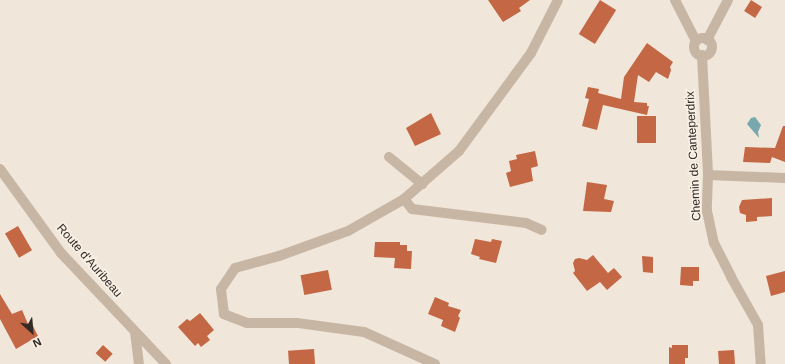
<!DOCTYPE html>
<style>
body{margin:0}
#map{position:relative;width:785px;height:364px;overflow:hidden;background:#f0e6d9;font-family:Arial,sans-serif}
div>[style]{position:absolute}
.water>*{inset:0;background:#78a8ad}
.building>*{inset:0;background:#c36744;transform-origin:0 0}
.minor>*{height:10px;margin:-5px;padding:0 5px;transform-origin:5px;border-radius:5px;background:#c8b6a5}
.minor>.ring{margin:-5px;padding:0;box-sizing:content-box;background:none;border:10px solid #c8b6a5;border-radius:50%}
span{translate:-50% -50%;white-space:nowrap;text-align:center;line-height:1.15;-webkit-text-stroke:3.5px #f8f0e5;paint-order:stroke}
.street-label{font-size:12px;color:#342b26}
.north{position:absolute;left:12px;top:312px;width:40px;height:40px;-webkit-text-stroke:3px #f8f0e5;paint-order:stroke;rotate:154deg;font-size:11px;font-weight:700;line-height:16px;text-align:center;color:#342b26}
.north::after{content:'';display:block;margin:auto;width:14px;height:18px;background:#342b26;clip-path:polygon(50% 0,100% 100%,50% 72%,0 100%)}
</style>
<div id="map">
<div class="water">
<div style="clip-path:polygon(755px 117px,761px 125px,758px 132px,759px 138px,747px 124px,751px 118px)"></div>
</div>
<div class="building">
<div style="clip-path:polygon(488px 0,530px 0,519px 8px,521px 11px,503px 22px)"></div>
<div style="left:600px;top:0;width:19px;height:40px;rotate:32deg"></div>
<div style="left:751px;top:0;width:13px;height:13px;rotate:32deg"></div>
<div style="clip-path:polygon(647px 43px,673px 62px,670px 67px,671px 70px,668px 79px,656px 72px,649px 82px,638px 75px,634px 102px,647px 103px,647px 106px,649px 106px,647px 115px,603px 105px,597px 130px,582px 126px,589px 99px,585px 98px,588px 87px,599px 89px,598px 93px,621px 99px,624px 77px)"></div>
<div style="clip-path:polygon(431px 113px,441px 134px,415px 146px,406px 128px)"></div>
<div style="left:637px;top:116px;width:19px;height:27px"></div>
<div style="clip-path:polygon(783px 126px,785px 126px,785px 162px,772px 157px,770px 163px,743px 162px,745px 147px,775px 148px)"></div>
<div style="clip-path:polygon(535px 151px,538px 166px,531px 168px,533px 181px,510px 187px,506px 173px,511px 171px,509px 161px,517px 159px,516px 155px)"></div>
<div style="clip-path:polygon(587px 182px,607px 185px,604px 199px,614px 201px,611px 212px,583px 211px)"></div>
<div style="clip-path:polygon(772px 198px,772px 216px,757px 217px,757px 221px,746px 222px,746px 215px,740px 213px,739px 207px,742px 200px)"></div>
<div style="left:18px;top:226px;width:28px;height:15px;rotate:60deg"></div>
<div style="clip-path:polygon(475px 239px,491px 242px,492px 239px,502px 241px,496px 263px,479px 259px,480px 257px,471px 254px)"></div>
<div style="clip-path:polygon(375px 242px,400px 242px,400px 245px,407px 245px,407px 251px,412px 251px,411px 269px,394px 268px,395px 258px,374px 257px)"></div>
<div style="clip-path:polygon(593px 255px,608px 273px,614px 268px,622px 277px,607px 290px,600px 282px,587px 291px,573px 273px,575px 271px,573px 263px,575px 259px,579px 258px,587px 260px)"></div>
<div style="clip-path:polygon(642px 256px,653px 257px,653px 273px,643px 272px)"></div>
<div style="clip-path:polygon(681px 267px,699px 267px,699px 281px,693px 281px,693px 286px,680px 285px)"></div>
<div style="left:328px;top:270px;width:20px;height:28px;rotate:79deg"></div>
<div style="clip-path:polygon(785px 271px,785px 292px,771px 296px,766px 276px)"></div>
<div style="clip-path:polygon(0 294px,12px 314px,22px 310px,28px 324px,31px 322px,38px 336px,16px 349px,0 319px)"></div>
<div style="clip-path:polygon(435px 297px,449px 303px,448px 306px,461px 310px,458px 316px,460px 318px,455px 332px,441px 326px,443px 320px,428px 314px)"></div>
<div style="clip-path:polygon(200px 313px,214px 330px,207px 336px,210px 340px,201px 347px,198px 343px,195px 346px,178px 327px,187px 319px,190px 321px)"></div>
<div style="left:103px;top:345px;width:13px;height:11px;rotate:42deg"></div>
<div style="clip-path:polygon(672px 345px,688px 345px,688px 358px,685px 358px,685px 364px,669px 364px,669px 347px,672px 348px)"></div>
<div style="left:314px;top:349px;width:15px;height:26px;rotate:86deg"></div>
<div style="left:734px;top:350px;width:14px;height:16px;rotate:86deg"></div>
</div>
<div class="minor">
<div style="left:675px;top:0;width:46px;rotate:62.9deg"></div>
<div class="ring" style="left:694px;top:38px;width:8px;height:8px"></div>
<div style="left:707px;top:40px;width:45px;rotate:-62.3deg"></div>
<div style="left:702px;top:55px;width:120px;rotate:87.1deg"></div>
<div style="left:708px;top:175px;width:36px;rotate:92deg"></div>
<div style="left:707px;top:211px;width:33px;rotate:78deg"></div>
<div style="left:714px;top:243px;width:38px;rotate:63deg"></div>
<div style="left:731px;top:277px;width:55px;rotate:60.6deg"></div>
<div style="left:758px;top:325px;width:39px;rotate:86deg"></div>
<div style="left:389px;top:157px;width:43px;rotate:39.3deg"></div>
<div style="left:0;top:169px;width:104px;rotate:54deg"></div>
<div style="left:61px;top:253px;width:153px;rotate:46.6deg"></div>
<div style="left:708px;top:175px;width:77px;rotate:2.2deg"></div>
<div style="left:404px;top:199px;width:13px;rotate:51deg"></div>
<div style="left:412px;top:209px;width:115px;rotate:7deg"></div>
<div style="left:526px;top:223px;width:17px;rotate:24deg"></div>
<div style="left:135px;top:332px;width:32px;rotate:83deg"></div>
<div style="left:435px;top:364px;width:78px;rotate:-155.7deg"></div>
<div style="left:364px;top:332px;width:68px;rotate:-172.3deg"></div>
<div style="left:297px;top:323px;width:50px;rotate:180deg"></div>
<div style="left:247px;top:323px;width:25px;rotate:-159deg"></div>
<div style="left:224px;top:314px;width:25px;rotate:-97deg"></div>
<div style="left:221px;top:289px;width:25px;rotate:-56deg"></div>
<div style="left:235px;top:268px;width:46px;rotate:-15.3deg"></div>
<div style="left:279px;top:256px;width:73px;rotate:-19.9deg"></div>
<div style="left:348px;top:231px;width:64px;rotate:-29.7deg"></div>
<div style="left:404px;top:199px;width:73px;rotate:-41.1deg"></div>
<div style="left:459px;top:151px;width:122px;rotate:-53.7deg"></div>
<div style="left:531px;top:53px;width:59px;rotate:-63deg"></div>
</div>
<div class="street-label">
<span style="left:694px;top:156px;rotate:-93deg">Chemin de Canteperdrix</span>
<span style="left:89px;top:261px;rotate:49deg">Route d'Auribeau</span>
</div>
<div class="north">N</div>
</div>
